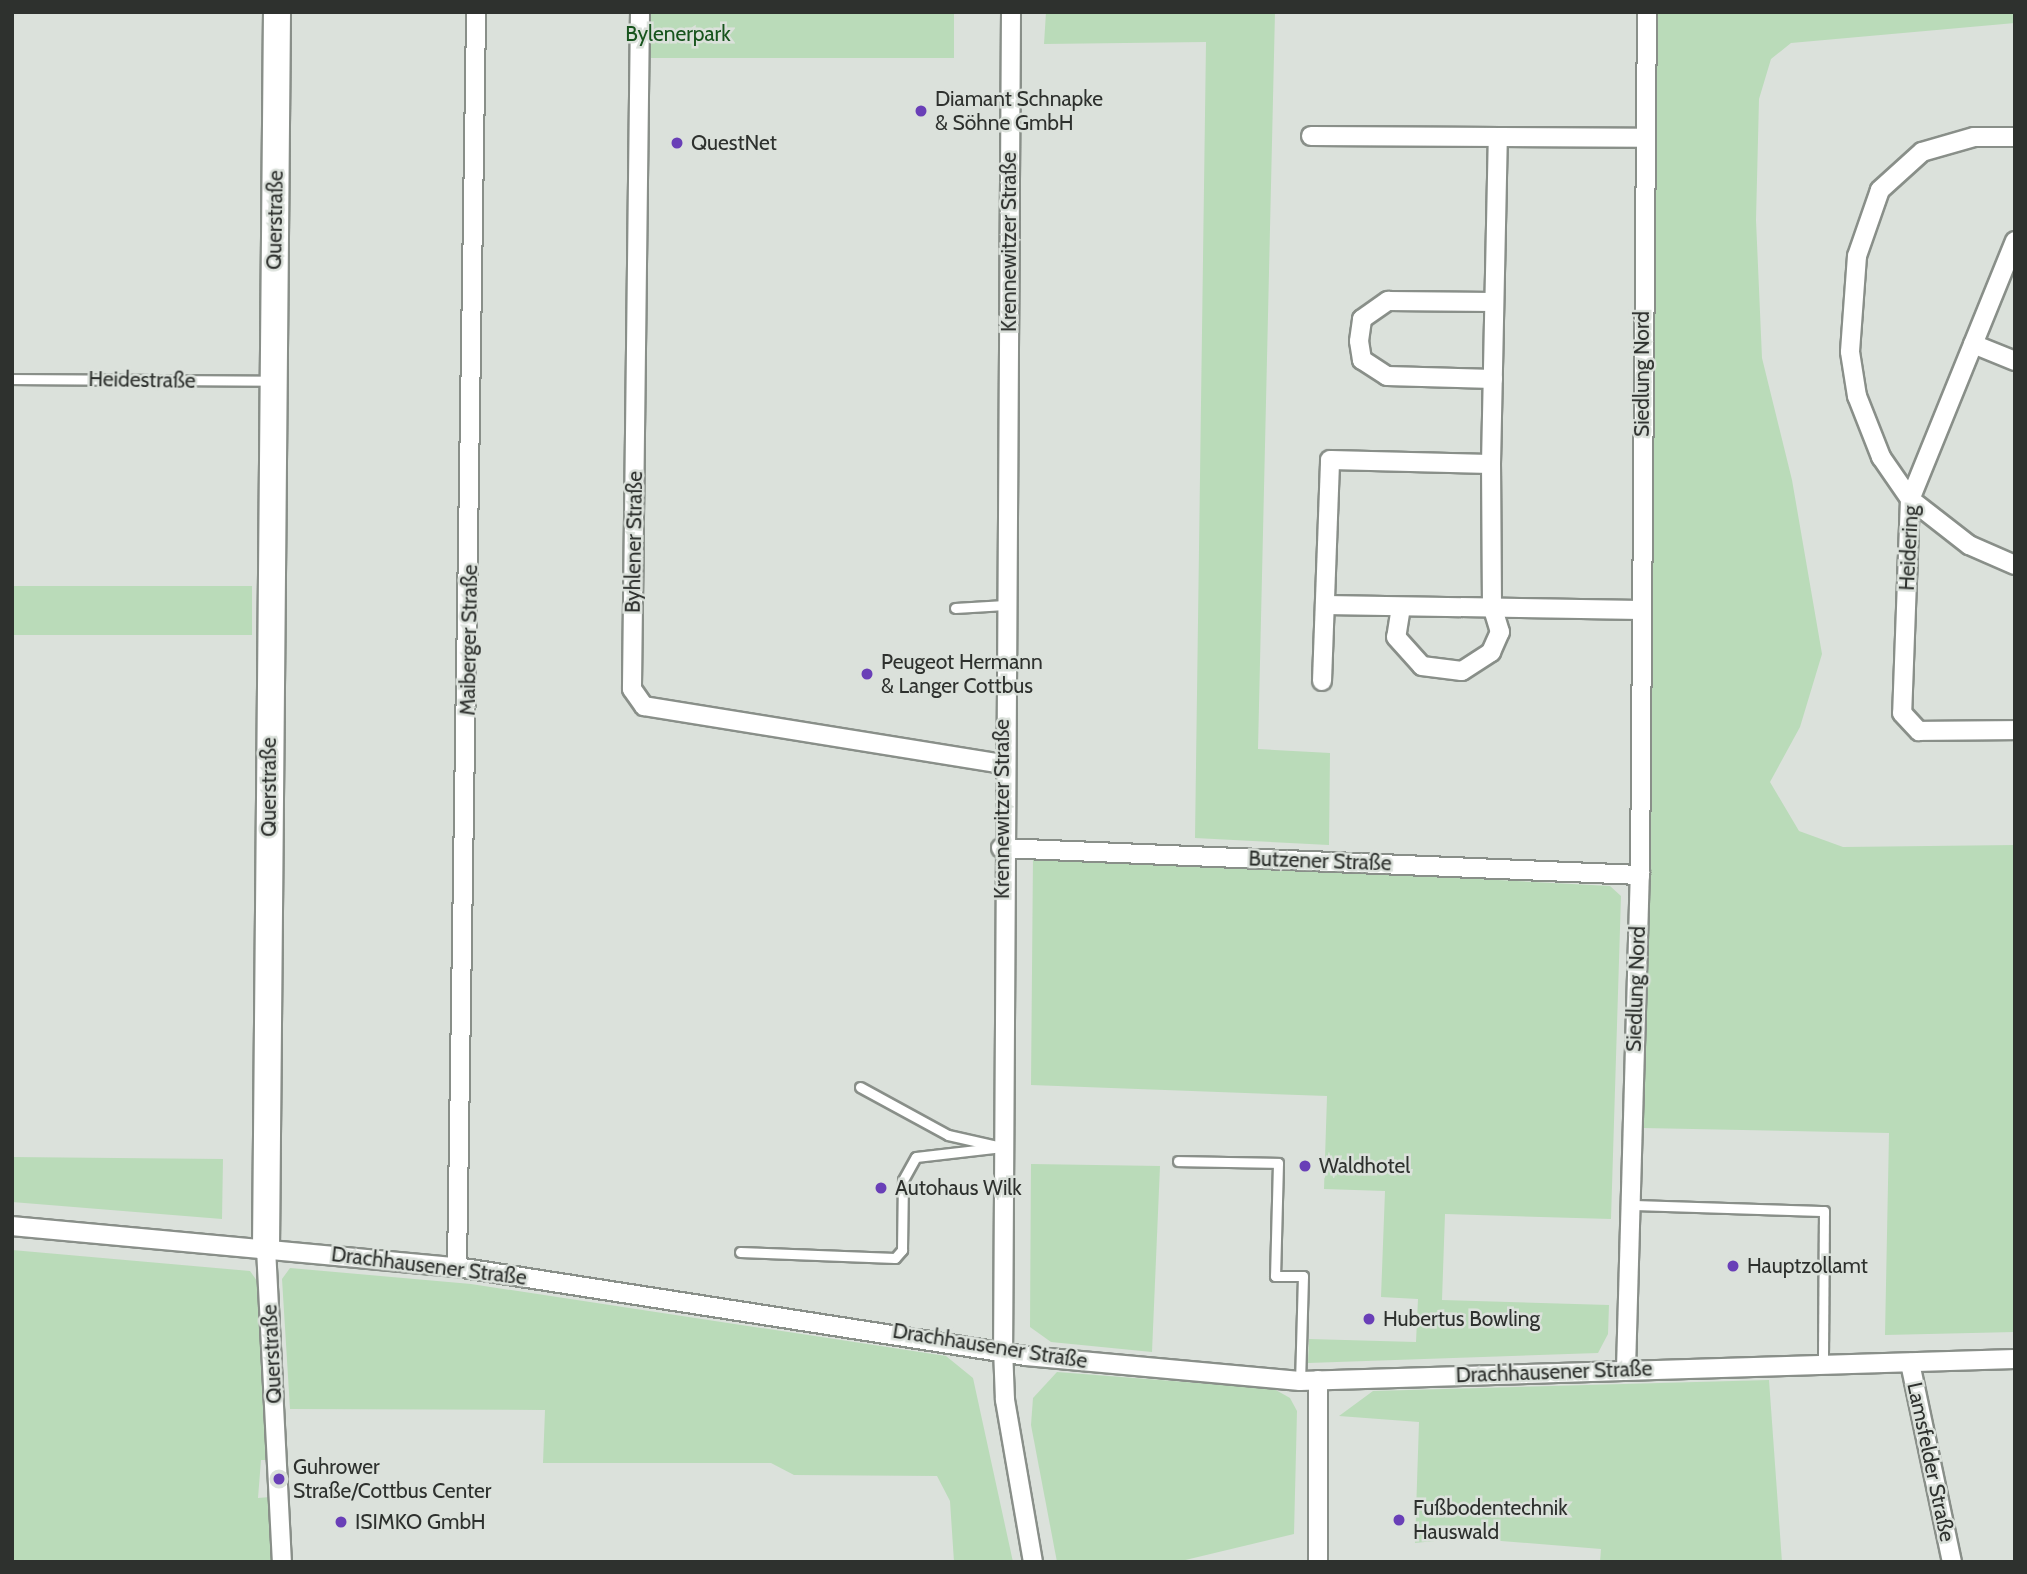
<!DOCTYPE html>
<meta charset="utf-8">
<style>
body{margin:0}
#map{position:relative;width:2027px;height:1574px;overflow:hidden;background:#dbe1db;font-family:Cabin,sans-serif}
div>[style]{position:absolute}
.green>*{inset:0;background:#badbb9;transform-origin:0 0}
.roads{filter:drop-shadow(2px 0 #898f89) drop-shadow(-2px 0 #898f89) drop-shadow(0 2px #898f89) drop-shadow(0 -2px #898f89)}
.lane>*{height:9px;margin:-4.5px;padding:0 4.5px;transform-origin:4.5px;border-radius:4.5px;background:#fff}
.street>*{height:18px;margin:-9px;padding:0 9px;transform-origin:9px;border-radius:9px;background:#fff}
.secondary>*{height:26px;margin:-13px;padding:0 13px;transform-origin:13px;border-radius:13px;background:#fff}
.dots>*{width:19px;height:19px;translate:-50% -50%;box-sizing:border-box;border:4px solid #dbe1db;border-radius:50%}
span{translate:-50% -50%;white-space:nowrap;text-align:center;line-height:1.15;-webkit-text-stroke:5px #dbe1db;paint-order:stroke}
.park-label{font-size:21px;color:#17541d}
.poi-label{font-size:21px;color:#2e312e}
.left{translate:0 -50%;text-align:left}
.street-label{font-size:21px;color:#2e312e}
.frame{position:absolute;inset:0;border:14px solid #2e312e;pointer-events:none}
</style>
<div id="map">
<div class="green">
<div style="left:650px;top:12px;width:304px;height:46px"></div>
<div style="clip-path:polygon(1046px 12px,1275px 12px,1258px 749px,1330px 753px,1329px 845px,1195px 838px,1206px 42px,1044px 44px)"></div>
<div style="clip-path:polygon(1657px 12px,2015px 12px,2015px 23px,1791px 43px,1771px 59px,1759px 99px,1756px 220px,1762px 358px,1792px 480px,1822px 654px,1800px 727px,1770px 782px,1799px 831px,1843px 847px,2015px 845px,2015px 1332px,1885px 1335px,1889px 1133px,1643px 1128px)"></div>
<div style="left:12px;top:586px;width:240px;height:49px"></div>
<div style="clip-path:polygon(1033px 855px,1610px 886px,1621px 896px,1611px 1219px,1445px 1214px,1442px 1300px,1609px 1305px,1608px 1334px,1598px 1353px,1308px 1363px,1309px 1339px,1416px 1342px,1418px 1299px,1381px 1297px,1385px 1191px,1324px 1189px,1327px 1096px,1031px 1085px)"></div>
<div style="clip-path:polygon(12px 1157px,223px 1159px,222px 1219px,12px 1202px)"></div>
<div style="clip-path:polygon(1031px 1164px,1160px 1166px,1152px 1352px,1051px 1342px,1030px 1327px)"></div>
<div style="clip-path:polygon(12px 1250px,250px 1271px,257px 1281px,267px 1460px,261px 1460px,258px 1498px,270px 1497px,272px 1562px,12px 1562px)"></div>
<div style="clip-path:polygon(290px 1268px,471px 1284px,946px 1356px,973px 1378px,1013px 1562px,954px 1562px,950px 1501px,937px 1476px,794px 1475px,771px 1463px,543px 1463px,545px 1410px,290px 1409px,282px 1279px)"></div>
<div style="clip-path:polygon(1057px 1372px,1274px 1389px,1290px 1398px,1297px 1411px,1294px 1534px,1177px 1562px,1057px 1562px,1031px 1425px,1033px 1398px)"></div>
<div style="clip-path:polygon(1769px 1380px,1782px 1562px,1600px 1562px,1601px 1549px,1464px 1538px,1415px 1543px,1419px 1422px,1339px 1416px,1373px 1391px)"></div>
</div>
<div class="roads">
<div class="lane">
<div style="left:12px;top:379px;width:257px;rotate:0.4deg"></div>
<div style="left:955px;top:608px;width:50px;rotate:-3.4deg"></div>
<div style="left:860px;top:1087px;width:100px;rotate:28.6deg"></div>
<div style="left:948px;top:1135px;width:50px;rotate:12.7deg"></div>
<div style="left:1178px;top:1161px;width:100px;rotate:1.1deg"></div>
<div style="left:1278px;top:1163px;width:113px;rotate:91.5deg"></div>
<div style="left:1275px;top:1276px;width:28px"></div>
<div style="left:1303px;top:1276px;width:105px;rotate:91.6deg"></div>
<div style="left:1631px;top:1205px;width:193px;rotate:1.8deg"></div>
<div style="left:1824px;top:1211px;width:154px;rotate:90.4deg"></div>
<div style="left:740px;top:1252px;width:155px;rotate:2.2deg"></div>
<div style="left:895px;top:1258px;width:11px;rotate:-49deg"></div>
<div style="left:902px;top:1250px;width:70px;rotate:-89.2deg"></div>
<div style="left:903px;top:1180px;width:26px;rotate:-61deg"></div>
<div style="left:916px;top:1157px;width:87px;rotate:-6.6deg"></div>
</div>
<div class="street">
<div style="left:640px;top:12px;width:677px;rotate:90.68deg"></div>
<div style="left:632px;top:689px;width:21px;rotate:55deg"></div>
<div style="left:644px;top:706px;width:363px;rotate:9.2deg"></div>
<div style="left:1011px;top:12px;width:1336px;rotate:90.34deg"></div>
<div style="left:1003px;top:1348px;width:52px;rotate:87.8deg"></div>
<div style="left:1005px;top:1400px;width:164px;rotate:80.2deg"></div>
<div style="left:1311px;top:136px;width:332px;rotate:0.3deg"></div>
<div style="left:2015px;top:137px;width:41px;rotate:180deg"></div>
<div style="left:1974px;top:137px;width:54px;rotate:163.9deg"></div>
<div style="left:1922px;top:152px;width:57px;rotate:137.9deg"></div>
<div style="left:1880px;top:190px;width:70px;rotate:109.2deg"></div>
<div style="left:1857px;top:256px;width:96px;rotate:94.2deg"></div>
<div style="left:1850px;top:352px;width:45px;rotate:81deg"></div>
<div style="left:1857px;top:396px;width:66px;rotate:68.5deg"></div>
<div style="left:1881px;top:457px;width:51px;rotate:55.4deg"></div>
<div style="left:1910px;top:499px;width:75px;rotate:37.9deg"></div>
<div style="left:1969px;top:545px;width:50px;rotate:23.5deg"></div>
<div style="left:2015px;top:241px;width:279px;rotate:112.1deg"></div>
<div style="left:1910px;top:499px;width:214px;rotate:92.1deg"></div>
<div style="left:1902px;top:713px;width:25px;rotate:47deg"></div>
<div style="left:1919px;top:731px;width:96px;rotate:-0.6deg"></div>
<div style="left:1973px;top:344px;width:45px;rotate:22deg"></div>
<div style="left:1493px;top:379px;width:106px;rotate:-178.4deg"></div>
<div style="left:1387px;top:376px;width:30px;rotate:-147deg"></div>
<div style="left:1362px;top:360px;width:19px;rotate:-99deg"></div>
<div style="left:1359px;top:341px;width:22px;rotate:-82deg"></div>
<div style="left:1362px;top:319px;width:32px;rotate:-35deg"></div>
<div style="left:1388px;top:301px;width:106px;rotate:0.5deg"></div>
<div style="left:1325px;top:605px;width:316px;rotate:0.9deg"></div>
<div style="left:1401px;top:607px;width:30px;rotate:99deg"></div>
<div style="left:1396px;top:637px;width:39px;rotate:48deg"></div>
<div style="left:1422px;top:666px;width:40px;rotate:7.1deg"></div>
<div style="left:1462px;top:671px;width:35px;rotate:-33deg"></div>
<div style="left:1491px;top:652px;width:22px;rotate:-66deg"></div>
<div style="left:1500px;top:632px;width:27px;rotate:-107deg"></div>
<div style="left:1492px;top:606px;width:142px;rotate:-90.4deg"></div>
<div style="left:1491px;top:464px;width:327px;rotate:-88.8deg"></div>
<div style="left:1322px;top:681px;width:221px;rotate:-87.9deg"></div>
<div style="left:1330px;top:460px;width:161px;rotate:1.4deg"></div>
<div style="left:1001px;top:848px;width:640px;rotate:2.42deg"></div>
<div style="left:12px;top:1226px;width:447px;rotate:5.3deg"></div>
<div style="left:457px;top:1267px;width:576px;rotate:8.89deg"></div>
<div style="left:1026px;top:1356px;width:275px;rotate:5.2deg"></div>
<div style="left:1300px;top:1381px;width:715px;rotate:-1.76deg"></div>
<div style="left:266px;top:1248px;width:314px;rotate:87.1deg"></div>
<div style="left:457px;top:1267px;width:1255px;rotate:-89.13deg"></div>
<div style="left:1910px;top:1363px;width:203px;rotate:78.1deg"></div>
<div style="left:1626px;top:1369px;width:494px;rotate:-88.4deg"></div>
<div style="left:1640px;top:875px;width:863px;rotate:-89.54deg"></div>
<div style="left:1318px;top:1562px;width:182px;rotate:-90deg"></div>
</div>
<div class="secondary">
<div style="left:266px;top:1248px;width:1236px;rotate:-89.49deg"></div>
</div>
</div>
<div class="dots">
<div style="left:921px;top:111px;background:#693fb7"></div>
<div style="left:677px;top:143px;background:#693fb7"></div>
<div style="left:867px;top:674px;background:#693fb7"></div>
<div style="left:1305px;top:1166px;background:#693fb7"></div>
<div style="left:881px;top:1188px;background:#693fb7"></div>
<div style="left:1733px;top:1266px;background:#693fb7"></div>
<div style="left:1369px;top:1319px;background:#693fb7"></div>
<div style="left:279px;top:1479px;background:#693fb7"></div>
<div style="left:1399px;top:1520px;background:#693fb7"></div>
<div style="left:341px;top:1522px;background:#693fb7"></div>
</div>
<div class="park-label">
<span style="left:678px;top:34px">Bylenerpark</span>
</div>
<div class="poi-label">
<span class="left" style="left:935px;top:111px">Diamant Schnapke<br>&amp; Söhne GmbH</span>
<span class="left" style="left:691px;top:143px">QuestNet</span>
<span class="left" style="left:881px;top:674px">Peugeot Hermann<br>&amp; Langer Cottbus</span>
<span class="left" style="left:1319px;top:1166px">Waldhotel</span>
<span class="left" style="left:895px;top:1188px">Autohaus Wilk</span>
<span class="left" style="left:1747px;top:1266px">Hauptzollamt</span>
<span class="left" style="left:1383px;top:1319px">Hubertus Bowling</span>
<span class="left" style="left:293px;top:1479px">Guhrower<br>Straße/Cottbus Center</span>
<span class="left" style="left:1413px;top:1520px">Fußbodentechnik<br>Hauswald</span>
<span class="left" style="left:355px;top:1522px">ISIMKO GmbH</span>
</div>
<div class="street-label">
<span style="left:275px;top:220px;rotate:-89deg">Querstraße</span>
<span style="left:1009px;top:242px;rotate:-90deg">Krennewitzer Straße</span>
<span style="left:1642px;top:374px;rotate:-90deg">Siedlung Nord</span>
<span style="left:142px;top:380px;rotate:1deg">Heidestraße</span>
<span style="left:634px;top:542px;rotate:-89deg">Byhlener Straße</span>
<span style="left:1909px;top:548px;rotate:-87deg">Heidering</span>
<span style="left:469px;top:640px;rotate:-89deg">Maiberger Straße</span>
<span style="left:269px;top:787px;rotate:-90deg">Querstraße</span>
<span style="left:1002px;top:809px;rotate:-90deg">Krennewitzer Straße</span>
<span style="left:1320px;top:861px;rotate:2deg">Butzener Straße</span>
<span style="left:1636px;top:989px;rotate:-88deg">Siedlung Nord</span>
<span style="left:429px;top:1266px;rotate:7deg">Drachhausener Straße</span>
<span style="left:990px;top:1346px;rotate:9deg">Drachhausener Straße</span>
<span style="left:272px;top:1354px;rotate:-93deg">Querstraße</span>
<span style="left:1554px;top:1372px;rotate:-2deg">Drachhausener Straße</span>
<span style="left:1931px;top:1462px;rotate:78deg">Lamsfelder Straße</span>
</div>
<div class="frame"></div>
</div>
